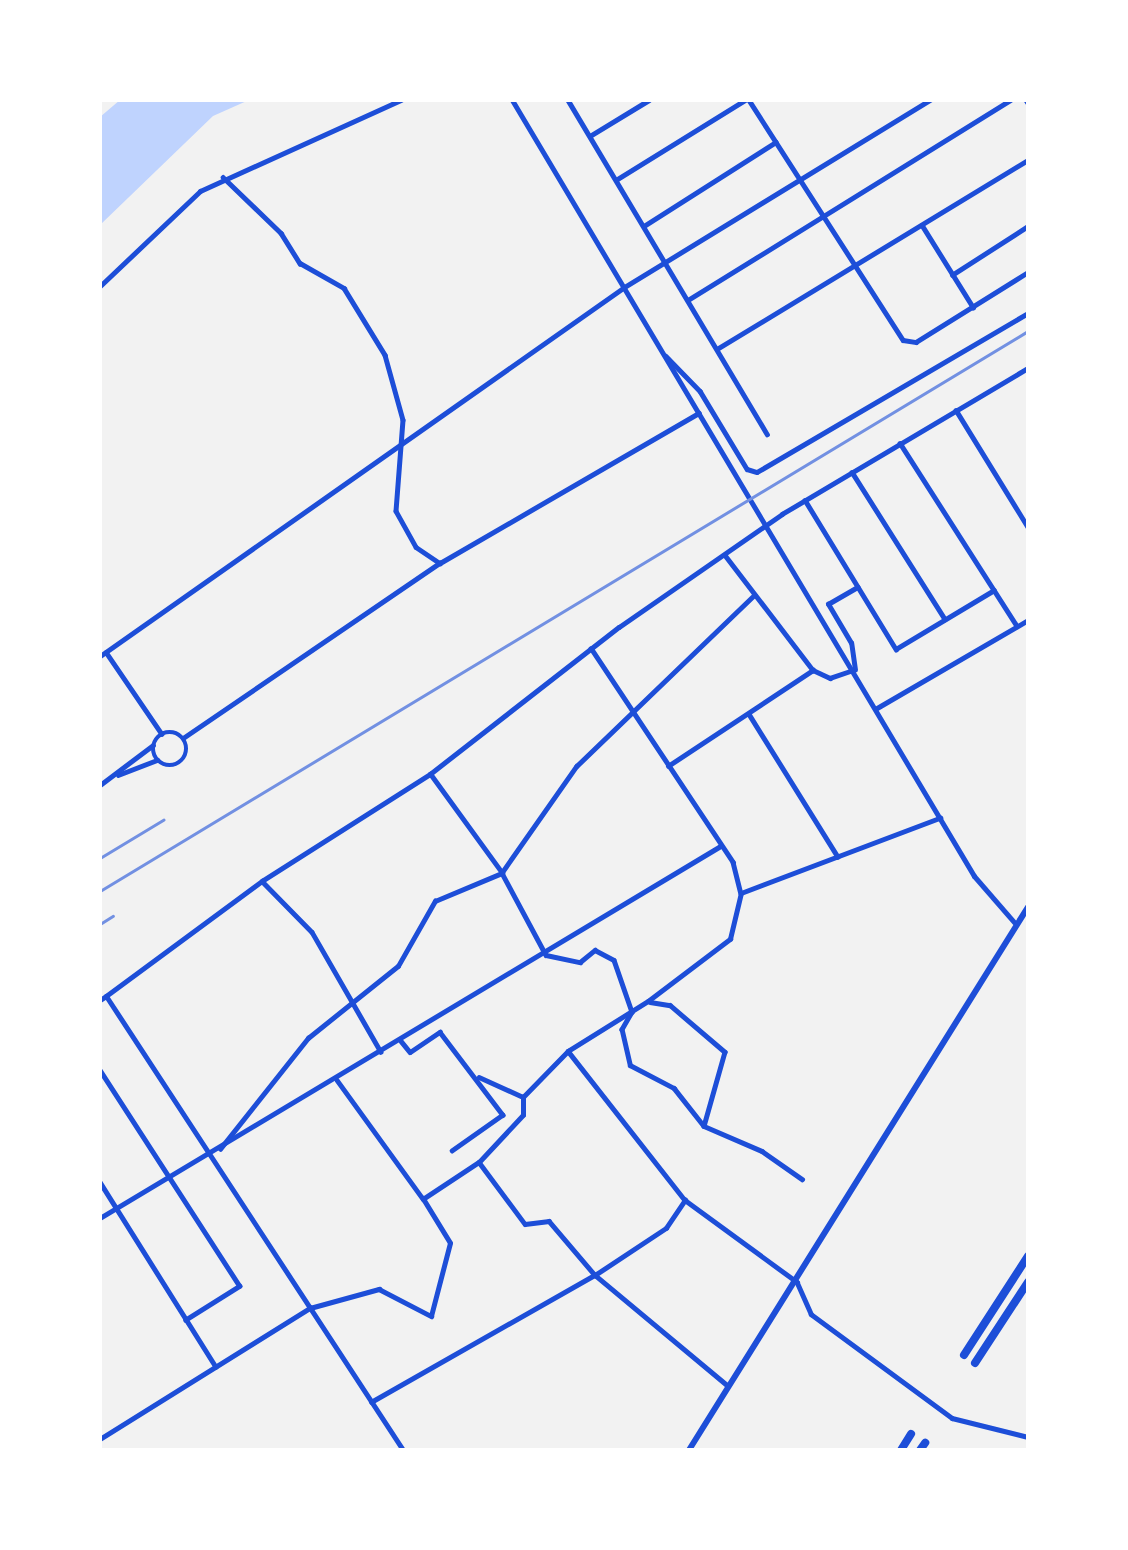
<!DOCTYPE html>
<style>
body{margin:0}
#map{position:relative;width:1128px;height:1550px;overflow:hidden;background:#f2f2f2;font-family:Barlow,sans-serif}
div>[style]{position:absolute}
.water>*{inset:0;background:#bfd3fe}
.minor>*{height:4.5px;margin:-2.25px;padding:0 2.25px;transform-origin:2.25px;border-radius:2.25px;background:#1d4ed8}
.minor>.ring{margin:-2.25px;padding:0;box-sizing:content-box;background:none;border:4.5px solid #1d4ed8;border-radius:50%}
.tertiary>*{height:5px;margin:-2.5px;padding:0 2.5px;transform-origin:2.5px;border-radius:2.5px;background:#1d4ed8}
.secondary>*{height:6px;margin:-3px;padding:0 3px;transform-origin:3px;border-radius:3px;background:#1d4ed8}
.motorway>*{height:8px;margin:-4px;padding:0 4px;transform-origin:4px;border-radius:4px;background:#1d4ed8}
.rail>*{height:2.5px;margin:-1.25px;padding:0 1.25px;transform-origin:1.25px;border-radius:1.25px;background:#7290e2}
span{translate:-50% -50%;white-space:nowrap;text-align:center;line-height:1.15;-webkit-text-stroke:5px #fff;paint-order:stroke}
.frame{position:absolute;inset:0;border:102px solid #fff;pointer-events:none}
</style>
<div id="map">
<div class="water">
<div style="clip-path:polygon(120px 100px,249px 100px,213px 116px,100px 225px,100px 117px)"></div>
</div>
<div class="minor">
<div style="left:568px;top:100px;width:389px;rotate:59.2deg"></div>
<div style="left:749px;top:100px;width:285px;rotate:57.3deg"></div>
<div style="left:903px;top:340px;width:13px;rotate:9deg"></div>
<div style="left:916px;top:342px;width:132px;rotate:-32deg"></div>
<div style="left:1026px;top:100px;width:4px;rotate:56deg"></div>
<div style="left:590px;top:136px;width:69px;rotate:-31.4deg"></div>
<div style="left:223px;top:177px;width:81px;rotate:44deg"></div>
<div style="left:281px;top:233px;width:36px;rotate:58deg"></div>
<div style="left:300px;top:263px;width:51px;rotate:29.6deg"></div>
<div style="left:344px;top:288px;width:79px;rotate:58.5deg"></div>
<div style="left:385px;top:355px;width:67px;rotate:74.5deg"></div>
<div style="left:403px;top:420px;width:91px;rotate:94.4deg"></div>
<div style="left:396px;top:511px;width:41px;rotate:60.9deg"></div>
<div style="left:416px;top:547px;width:29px;rotate:34deg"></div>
<div style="left:616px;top:180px;width:152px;rotate:-31.8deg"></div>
<div style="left:922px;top:225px;width:97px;rotate:58.1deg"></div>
<div style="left:644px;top:226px;width:156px;rotate:-32.5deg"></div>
<div style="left:952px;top:275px;width:90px;rotate:-32.8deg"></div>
<div style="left:623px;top:288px;width:360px;rotate:-31.5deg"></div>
<div style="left:688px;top:300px;width:379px;rotate:-31.8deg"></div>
<div style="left:717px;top:349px;width:364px;rotate:-31.3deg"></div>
<div style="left:666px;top:356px;width:49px;rotate:45.8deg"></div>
<div style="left:700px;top:391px;width:91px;rotate:58.9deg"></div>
<div style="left:747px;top:469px;width:10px;rotate:17deg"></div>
<div style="left:757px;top:472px;width:314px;rotate:-30.4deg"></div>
<div style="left:956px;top:410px;width:137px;rotate:58.4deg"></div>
<div style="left:900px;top:443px;width:217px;rotate:57.4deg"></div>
<div style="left:852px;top:472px;width:174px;rotate:57.7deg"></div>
<div style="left:805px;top:500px;width:175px;rotate:58.6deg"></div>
<div style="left:896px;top:649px;width:114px;rotate:-31deg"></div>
<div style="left:782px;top:514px;width:286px;rotate:-30.7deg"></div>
<div style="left:725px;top:555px;width:145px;rotate:52.6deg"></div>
<div style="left:813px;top:670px;width:19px;rotate:25deg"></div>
<div style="left:830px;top:678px;width:24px;rotate:-19deg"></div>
<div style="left:755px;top:595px;width:247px;rotate:136.1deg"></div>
<div style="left:577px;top:766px;width:131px;rotate:125deg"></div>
<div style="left:502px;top:873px;width:93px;rotate:61.8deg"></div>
<div style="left:546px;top:955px;width:35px;rotate:12deg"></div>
<div style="left:580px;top:962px;width:19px;rotate:-39deg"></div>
<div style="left:595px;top:950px;width:21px;rotate:28deg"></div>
<div style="left:614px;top:960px;width:55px;rotate:70.9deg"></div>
<div style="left:632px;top:1012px;width:20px;rotate:120deg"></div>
<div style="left:622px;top:1029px;width:37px;rotate:77deg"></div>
<div style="left:630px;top:1065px;width:50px;rotate:27.6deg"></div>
<div style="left:674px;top:1088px;width:48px;rotate:51.7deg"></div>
<div style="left:704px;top:1126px;width:63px;rotate:23.3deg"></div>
<div style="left:762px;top:1151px;width:49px;rotate:35deg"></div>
<div style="left:591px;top:648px;width:257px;rotate:56.4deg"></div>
<div style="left:733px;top:862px;width:32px;rotate:76deg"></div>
<div style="left:741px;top:893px;width:213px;rotate:-20.7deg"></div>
<div style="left:106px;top:652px;width:99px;rotate:55.7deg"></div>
<div style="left:855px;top:670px;width:27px;rotate:-98deg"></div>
<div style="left:851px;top:643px;width:45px;rotate:-120.5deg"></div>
<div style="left:828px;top:604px;width:34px;rotate:-30deg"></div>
<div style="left:877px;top:708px;width:175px;rotate:-30.2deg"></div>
<div style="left:749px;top:714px;width:168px;rotate:58.1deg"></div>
<div class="ring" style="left:153px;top:732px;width:29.5px;height:29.5px"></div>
<div style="left:183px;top:738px;width:311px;rotate:-34.3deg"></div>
<div style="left:440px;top:563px;width:299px;rotate:-30.1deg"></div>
<div style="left:668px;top:766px;width:174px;rotate:-33.5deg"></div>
<div style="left:118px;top:775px;width:42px;rotate:-21deg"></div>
<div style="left:100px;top:785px;width:66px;rotate:-37deg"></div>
<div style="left:262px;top:881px;width:71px;rotate:45.6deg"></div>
<div style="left:312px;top:932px;width:138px;rotate:60.1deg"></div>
<div style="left:106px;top:996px;width:194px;rotate:-36.4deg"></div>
<div style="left:262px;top:881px;width:199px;rotate:-32.5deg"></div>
<div style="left:430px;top:774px;width:239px;rotate:-37.9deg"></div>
<div style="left:619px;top:627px;width:198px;rotate:-34.7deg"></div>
<div style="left:650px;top:1002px;width:20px;rotate:9deg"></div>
<div style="left:670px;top:1005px;width:72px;rotate:40.5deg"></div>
<div style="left:725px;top:1052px;width:77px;rotate:105.8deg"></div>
<div style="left:401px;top:1041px;width:14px;rotate:51deg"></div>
<div style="left:410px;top:1052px;width:36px;rotate:-34deg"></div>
<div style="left:440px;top:1032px;width:104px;rotate:52.8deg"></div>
<div style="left:503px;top:1115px;width:62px;rotate:144.8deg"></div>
<div style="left:568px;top:1051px;width:189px;rotate:51.9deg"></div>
<div style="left:685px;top:1200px;width:139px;rotate:36.2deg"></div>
<div style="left:797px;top:1282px;width:35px;rotate:66deg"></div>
<div style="left:811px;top:1314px;width:175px;rotate:36.4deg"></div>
<div style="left:952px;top:1418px;width:78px;rotate:14deg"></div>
<div style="left:100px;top:1070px;width:257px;rotate:57.1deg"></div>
<div style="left:240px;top:1286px;width:64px;rotate:147.8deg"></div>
<div style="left:479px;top:1077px;width:48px;rotate:24.4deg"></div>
<div style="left:337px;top:1080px;width:147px;rotate:54.1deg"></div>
<div style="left:423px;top:1199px;width:67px;rotate:-33.5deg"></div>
<div style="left:479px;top:1162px;width:64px;rotate:-46.9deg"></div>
<div style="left:523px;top:1115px;width:18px;rotate:-90deg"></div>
<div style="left:523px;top:1097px;width:64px;rotate:-45.6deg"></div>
<div style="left:568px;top:1051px;width:94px;rotate:-32deg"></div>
<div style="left:648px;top:1001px;width:103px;rotate:-37.1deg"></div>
<div style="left:730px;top:939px;width:47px;rotate:-76.6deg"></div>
<div style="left:220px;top:1149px;width:142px;rotate:-51.6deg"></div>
<div style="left:308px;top:1038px;width:115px;rotate:-38.7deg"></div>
<div style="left:398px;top:966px;width:75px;rotate:-60.4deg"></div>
<div style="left:435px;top:901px;width:73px;rotate:-22.7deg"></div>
<div style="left:502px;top:873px;width:122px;rotate:-126deg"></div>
<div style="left:479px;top:1162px;width:77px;rotate:53.4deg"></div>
<div style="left:525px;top:1224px;width:24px;rotate:-7deg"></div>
<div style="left:549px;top:1221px;width:71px;rotate:49.6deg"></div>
<div style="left:595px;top:1275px;width:173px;rotate:39.8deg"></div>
<div style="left:100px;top:1182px;width:218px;rotate:57.9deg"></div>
<div style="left:100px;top:1218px;width:722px;rotate:-30.94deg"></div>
<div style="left:371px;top:1402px;width:257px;rotate:-29.6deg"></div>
<div style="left:595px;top:1275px;width:85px;rotate:-33.5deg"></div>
<div style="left:666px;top:1228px;width:34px;rotate:-56deg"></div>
<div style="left:100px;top:1439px;width:248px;rotate:-32deg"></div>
<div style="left:310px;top:1308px;width:72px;rotate:-15.4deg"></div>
<div style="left:379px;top:1289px;width:59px;rotate:27.4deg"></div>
<div style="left:431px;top:1316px;width:75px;rotate:-75.4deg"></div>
<div style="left:450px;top:1243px;width:52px;rotate:-121.5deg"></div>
</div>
<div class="tertiary">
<div style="left:512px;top:100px;width:903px;rotate:59.23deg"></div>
<div style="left:974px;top:876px;width:61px;rotate:49deg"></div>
<div style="left:100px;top:286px;width:138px;rotate:-43.5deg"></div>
<div style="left:200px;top:191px;width:221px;rotate:-24.4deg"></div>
<div style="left:100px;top:656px;width:639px;rotate:-35.13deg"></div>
<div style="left:100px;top:1000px;width:7px;rotate:-34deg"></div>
<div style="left:106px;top:996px;width:543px;rotate:56.81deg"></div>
</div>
<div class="secondary">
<div style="left:689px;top:1450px;width:640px;rotate:-58.02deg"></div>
</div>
<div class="motorway">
<div style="left:964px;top:1355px;width:118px;rotate:-57.1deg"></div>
<div style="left:975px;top:1363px;width:97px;rotate:-56.8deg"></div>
<div style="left:901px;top:1450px;width:19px;rotate:-58deg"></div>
<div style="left:920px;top:1450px;width:9px;rotate:-54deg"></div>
</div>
<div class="rail">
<div style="left:100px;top:858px;width:74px;rotate:-31.1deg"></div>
<div style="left:100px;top:891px;width:1084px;rotate:-31.11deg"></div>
<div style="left:100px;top:924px;width:15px;rotate:-32deg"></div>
</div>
<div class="frame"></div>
</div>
